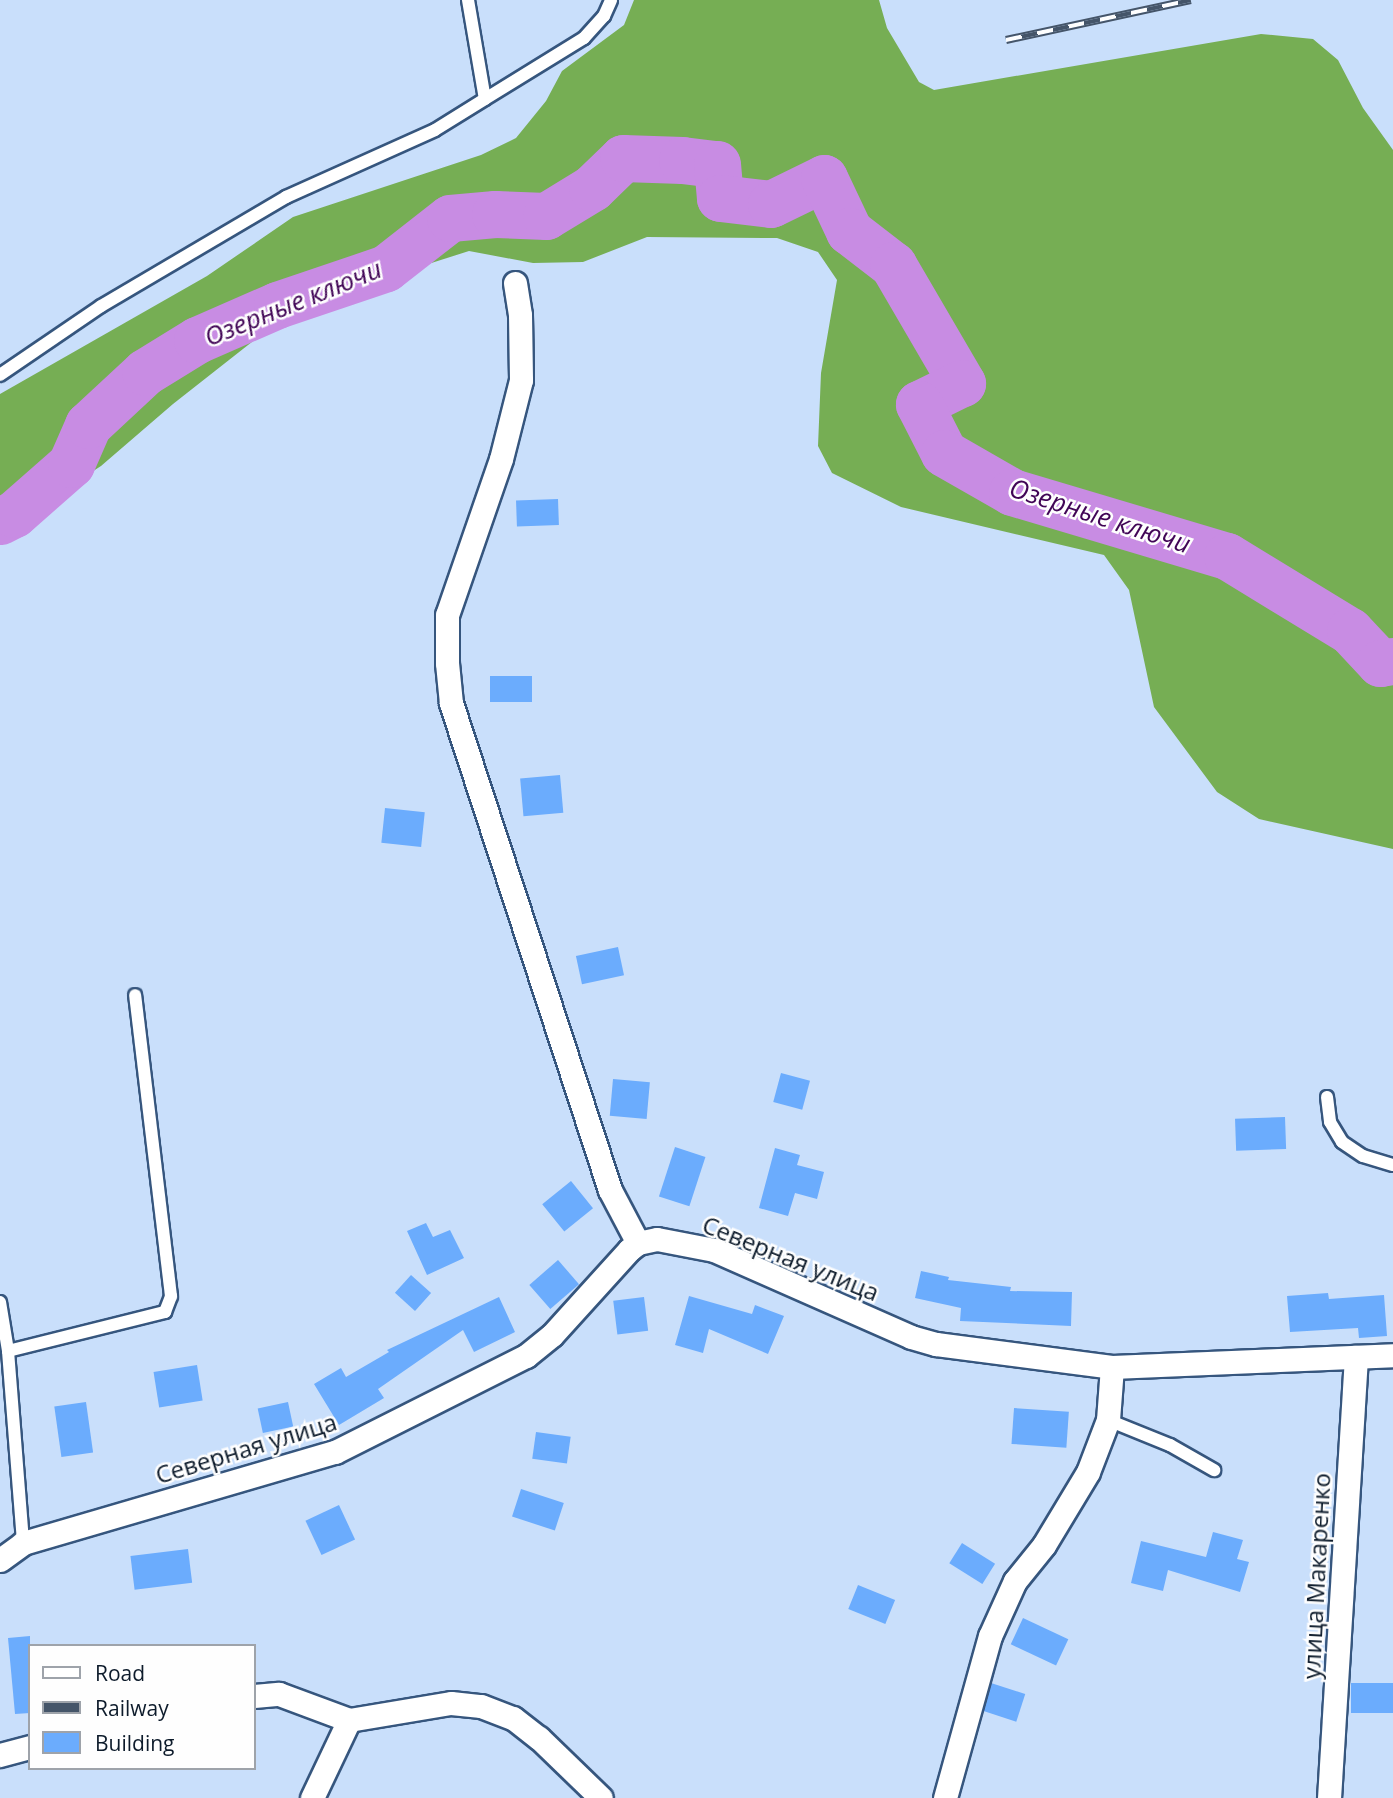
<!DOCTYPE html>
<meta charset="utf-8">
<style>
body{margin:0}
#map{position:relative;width:1393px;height:1798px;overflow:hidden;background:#c9dffb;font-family:"Open Sans",sans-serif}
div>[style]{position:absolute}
.forest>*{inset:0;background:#76ae54}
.river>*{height:47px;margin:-23.5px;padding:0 23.5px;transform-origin:23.5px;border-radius:23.5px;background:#c88ce3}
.building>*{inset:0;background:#6bacfd;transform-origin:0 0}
.roads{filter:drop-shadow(2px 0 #36567e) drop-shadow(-2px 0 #36567e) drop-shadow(0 2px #36567e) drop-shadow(0 -2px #36567e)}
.service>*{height:12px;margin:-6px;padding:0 6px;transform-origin:6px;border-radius:6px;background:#fff}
.minor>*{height:23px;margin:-11.5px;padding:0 11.5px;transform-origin:11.5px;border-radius:11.5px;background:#fff}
.rail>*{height:8px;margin-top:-4px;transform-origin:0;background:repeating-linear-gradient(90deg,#fefefe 0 16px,#455569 0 32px);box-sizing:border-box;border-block:2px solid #455569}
span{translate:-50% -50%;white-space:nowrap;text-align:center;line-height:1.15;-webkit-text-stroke:5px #fefefe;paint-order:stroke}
.street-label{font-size:24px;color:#0d1b2b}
.water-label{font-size:26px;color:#410556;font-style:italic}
.legend{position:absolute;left:28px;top:1644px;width:228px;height:126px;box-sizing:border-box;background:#fefefe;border:2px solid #9ea3aa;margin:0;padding:9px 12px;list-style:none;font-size:21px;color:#0d1b2b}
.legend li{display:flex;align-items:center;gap:14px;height:35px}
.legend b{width:35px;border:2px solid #9ea3aa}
</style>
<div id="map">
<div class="forest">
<div style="clip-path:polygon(634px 0,879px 0,887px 28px,919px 82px,934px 90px,1261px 34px,1313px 39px,1338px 60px,1363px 108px,1393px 150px,1393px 849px,1259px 819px,1217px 792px,1154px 707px,1129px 590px,1104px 555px,901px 507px,832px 473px,818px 446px,821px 373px,837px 280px,818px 252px,777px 238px,647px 237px,583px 262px,533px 263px,469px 251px,400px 273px,271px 327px,173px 404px,101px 466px,0 531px,0 394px,207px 276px,293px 217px,481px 155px,516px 138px,546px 101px,562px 71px,624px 25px)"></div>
</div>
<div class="river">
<div style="left:0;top:521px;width:16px;rotate:-27deg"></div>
<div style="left:14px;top:514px;width:76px;rotate:-41.3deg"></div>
<div style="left:71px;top:464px;width:43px;rotate:-66.4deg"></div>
<div style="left:88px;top:425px;width:78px;rotate:-42.9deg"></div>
<div style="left:145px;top:372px;width:61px;rotate:-31.6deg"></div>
<div style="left:197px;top:340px;width:87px;rotate:-23.6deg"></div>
<div style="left:277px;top:305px;width:115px;rotate:-18.7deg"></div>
<div style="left:386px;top:268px;width:81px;rotate:-38deg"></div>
<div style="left:450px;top:218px;width:45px;rotate:-5.1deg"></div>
<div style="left:495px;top:214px;width:51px;rotate:2.2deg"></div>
<div style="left:546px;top:216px;width:54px;rotate:-31.3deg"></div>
<div style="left:592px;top:188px;width:43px;rotate:-44.1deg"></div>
<div style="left:623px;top:158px;width:59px;rotate:1.9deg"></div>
<div style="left:682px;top:160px;width:35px;rotate:7deg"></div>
<div style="left:717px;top:164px;width:34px;rotate:85deg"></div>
<div style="left:720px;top:198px;width:51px;rotate:6.7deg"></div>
<div style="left:771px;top:204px;width:59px;rotate:-26.1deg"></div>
<div style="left:824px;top:178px;width:59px;rotate:64.7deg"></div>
<div style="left:849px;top:231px;width:56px;rotate:37.7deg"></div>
<div style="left:893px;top:265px;width:137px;rotate:59.7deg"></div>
<div style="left:962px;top:383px;width:48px;rotate:154deg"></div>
<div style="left:919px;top:404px;width:55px;rotate:63deg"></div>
<div style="left:944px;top:453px;width:78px;rotate:29.8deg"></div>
<div style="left:1012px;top:492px;width:224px;rotate:16.6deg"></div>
<div style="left:1227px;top:556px;width:144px;rotate:31.4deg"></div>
<div style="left:1350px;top:631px;width:44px;rotate:46.8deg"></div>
<div style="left:1380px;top:663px;width:13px;rotate:-9deg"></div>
</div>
<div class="building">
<div style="left:558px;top:499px;width:26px;height:42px;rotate:88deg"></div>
<div style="left:490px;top:676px;width:42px;height:26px"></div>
<div style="left:560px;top:775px;width:38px;height:40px;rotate:85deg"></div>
<div style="left:385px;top:808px;width:40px;height:35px;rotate:6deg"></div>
<div style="left:618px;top:947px;width:29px;height:43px;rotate:78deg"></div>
<div style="left:781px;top:1073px;width:30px;height:30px;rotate:15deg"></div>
<div style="left:613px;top:1079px;width:37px;height:37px;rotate:5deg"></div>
<div style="left:1285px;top:1117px;width:32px;height:50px;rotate:88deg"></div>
<div style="left:675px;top:1147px;width:32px;height:52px;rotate:18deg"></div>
<div style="clip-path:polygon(775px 1148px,800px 1155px,797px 1165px,824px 1172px,817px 1199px,795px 1193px,788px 1216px,759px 1208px)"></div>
<div style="left:571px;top:1181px;width:35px;height:37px;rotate:51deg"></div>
<div style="clip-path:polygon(426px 1223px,433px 1237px,450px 1230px,464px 1258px,427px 1275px,407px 1231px)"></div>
<div style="left:558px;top:1260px;width:32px;height:38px;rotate:49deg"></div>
<div style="clip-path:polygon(921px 1271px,949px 1277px,948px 1280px,1011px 1287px,1010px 1291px,1072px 1292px,1071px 1326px,960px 1321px,961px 1308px,915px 1298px)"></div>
<div style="left:411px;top:1275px;width:27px;height:24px;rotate:42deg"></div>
<div style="clip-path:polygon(1328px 1293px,1329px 1299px,1384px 1295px,1387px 1336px,1359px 1338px,1358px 1328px,1290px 1332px,1287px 1296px)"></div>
<div style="clip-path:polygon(689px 1296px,752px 1314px,755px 1305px,784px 1316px,768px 1354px,709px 1329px,703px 1353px,675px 1345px)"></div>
<div style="clip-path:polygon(499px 1297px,515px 1332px,474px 1352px,463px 1330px,378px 1389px,384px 1398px,339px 1425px,314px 1384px,341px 1368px,346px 1377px,389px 1352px,387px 1350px)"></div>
<div style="left:644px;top:1297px;width:34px;height:31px;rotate:83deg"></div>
<div style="left:197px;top:1365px;width:36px;height:44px;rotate:81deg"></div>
<div style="left:86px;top:1402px;width:51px;height:32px;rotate:82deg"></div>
<div style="left:288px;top:1402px;width:25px;height:31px;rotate:78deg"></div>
<div style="left:1014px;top:1408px;width:55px;height:36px;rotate:4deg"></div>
<div style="left:536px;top:1432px;width:35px;height:27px;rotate:8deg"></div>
<div style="left:521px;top:1489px;width:45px;height:29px;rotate:18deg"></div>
<div style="left:339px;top:1505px;width:38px;height:37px;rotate:65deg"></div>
<div style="clip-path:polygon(1213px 1532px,1243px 1540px,1237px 1559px,1249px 1562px,1240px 1592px,1168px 1570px,1163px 1591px,1131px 1583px,1141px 1541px,1206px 1557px)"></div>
<div style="left:962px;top:1543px;width:39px;height:24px;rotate:32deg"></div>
<div style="left:188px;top:1549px;width:34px;height:58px;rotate:83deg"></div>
<div style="left:858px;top:1585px;width:40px;height:26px;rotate:22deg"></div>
<div style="left:1023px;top:1618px;width:50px;height:29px;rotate:25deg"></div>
<div style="clip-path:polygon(30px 1636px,30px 1713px,15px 1714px,8px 1638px)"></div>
<div style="left:991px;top:1683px;width:36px;height:29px;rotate:18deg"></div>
<div style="left:1393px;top:1683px;width:30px;height:42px;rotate:90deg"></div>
</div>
<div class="roads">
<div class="service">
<div style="left:468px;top:0;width:100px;rotate:80.3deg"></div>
<div style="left:485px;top:99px;width:116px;rotate:-31.6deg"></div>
<div style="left:584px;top:38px;width:30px;rotate:-48deg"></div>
<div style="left:604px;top:16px;width:17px;rotate:-66deg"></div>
<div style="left:0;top:375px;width:122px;rotate:-34.3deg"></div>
<div style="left:101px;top:306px;width:215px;rotate:-30.5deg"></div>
<div style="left:286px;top:197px;width:163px;rotate:-24.2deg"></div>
<div style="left:435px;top:130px;width:59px;rotate:-31.8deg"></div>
<div style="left:1327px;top:1097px;width:25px;rotate:83deg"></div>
<div style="left:1330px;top:1122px;width:23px;rotate:59deg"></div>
<div style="left:1342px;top:1142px;width:25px;rotate:34deg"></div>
<div style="left:1363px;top:1156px;width:31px;rotate:17deg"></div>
<div style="left:0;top:1302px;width:50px;rotate:80.7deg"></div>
<div style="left:8px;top:1351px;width:193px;rotate:85.5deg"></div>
<div style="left:8px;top:1351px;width:162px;rotate:-14deg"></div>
<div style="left:165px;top:1312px;width:17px;rotate:-69deg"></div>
<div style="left:171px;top:1296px;width:303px;rotate:-96.8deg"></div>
<div style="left:1108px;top:1420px;width:67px;rotate:22deg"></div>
<div style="left:1170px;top:1445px;width:51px;rotate:29.6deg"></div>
</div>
<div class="minor">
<div style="left:515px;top:283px;width:32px;rotate:81deg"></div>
<div style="left:520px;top:315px;width:65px;rotate:89.1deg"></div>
<div style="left:521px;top:380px;width:81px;rotate:104.2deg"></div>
<div style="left:501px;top:459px;width:165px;rotate:109.1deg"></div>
<div style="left:447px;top:615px;width:48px;rotate:90deg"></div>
<div style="left:447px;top:663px;width:40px;rotate:84.3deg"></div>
<div style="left:451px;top:703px;width:512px;rotate:71.92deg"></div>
<div style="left:610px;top:1190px;width:60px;rotate:62.2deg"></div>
<div style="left:0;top:1560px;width:29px;rotate:-36deg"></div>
<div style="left:23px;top:1543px;width:325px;rotate:-16.3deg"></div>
<div style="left:335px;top:1452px;width:214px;rotate:-26.7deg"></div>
<div style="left:526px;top:1356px;width:33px;rotate:-39deg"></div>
<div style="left:552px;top:1335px;width:115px;rotate:-47.8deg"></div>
<div style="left:629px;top:1250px;width:11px;rotate:-38deg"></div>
<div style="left:638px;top:1243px;width:19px;rotate:-12deg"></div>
<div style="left:657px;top:1239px;width:58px;rotate:10.9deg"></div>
<div style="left:714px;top:1250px;width:215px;rotate:23.8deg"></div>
<div style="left:911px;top:1337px;width:26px;rotate:16deg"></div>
<div style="left:936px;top:1344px;width:177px;rotate:7.4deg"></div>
<div style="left:1112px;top:1367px;width:281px;rotate:-2.4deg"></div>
<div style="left:254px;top:1696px;width:25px;rotate:-5deg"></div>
<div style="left:279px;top:1694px;width:75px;rotate:20.4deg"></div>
<div style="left:349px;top:1720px;width:103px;rotate:-9.5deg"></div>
<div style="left:451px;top:1703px;width:30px;rotate:6deg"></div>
<div style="left:481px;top:1706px;width:34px;rotate:21deg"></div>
<div style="left:513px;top:1718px;width:33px;rotate:38deg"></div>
<div style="left:539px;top:1738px;width:86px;rotate:44.1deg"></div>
<div style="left:0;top:1755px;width:31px;rotate:-15deg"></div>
<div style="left:312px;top:1798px;width:86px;rotate:-64.6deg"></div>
<div style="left:945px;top:1798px;width:168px;rotate:-74.5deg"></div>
<div style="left:990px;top:1636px;width:60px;rotate:-65.6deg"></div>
<div style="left:1015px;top:1581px;width:46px;rotate:-51.1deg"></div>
<div style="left:1044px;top:1545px;width:85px;rotate:-58.9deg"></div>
<div style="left:1088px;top:1472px;width:56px;rotate:-69deg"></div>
<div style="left:1108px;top:1420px;width:53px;rotate:-85.7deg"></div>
<div style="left:1329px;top:1798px;width:442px;rotate:-86.5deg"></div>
</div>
</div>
<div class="rail">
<div style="left:1006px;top:40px;width:189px;rotate:-12.2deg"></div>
</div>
<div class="street-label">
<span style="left:791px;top:1258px;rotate:22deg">Северная улица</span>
<span style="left:246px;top:1448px;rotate:-17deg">Северная улица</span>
<span style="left:1316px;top:1576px;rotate:-87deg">улица Макаренко</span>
</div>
<div class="water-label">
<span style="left:293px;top:303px;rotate:-22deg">Озерные ключи</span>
<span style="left:1100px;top:516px;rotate:18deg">Озерные ключи</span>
</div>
<ul class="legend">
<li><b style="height:9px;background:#fff"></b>Road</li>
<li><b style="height:9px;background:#455569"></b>Railway</li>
<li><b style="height:19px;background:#6bacfd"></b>Building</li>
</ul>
</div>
